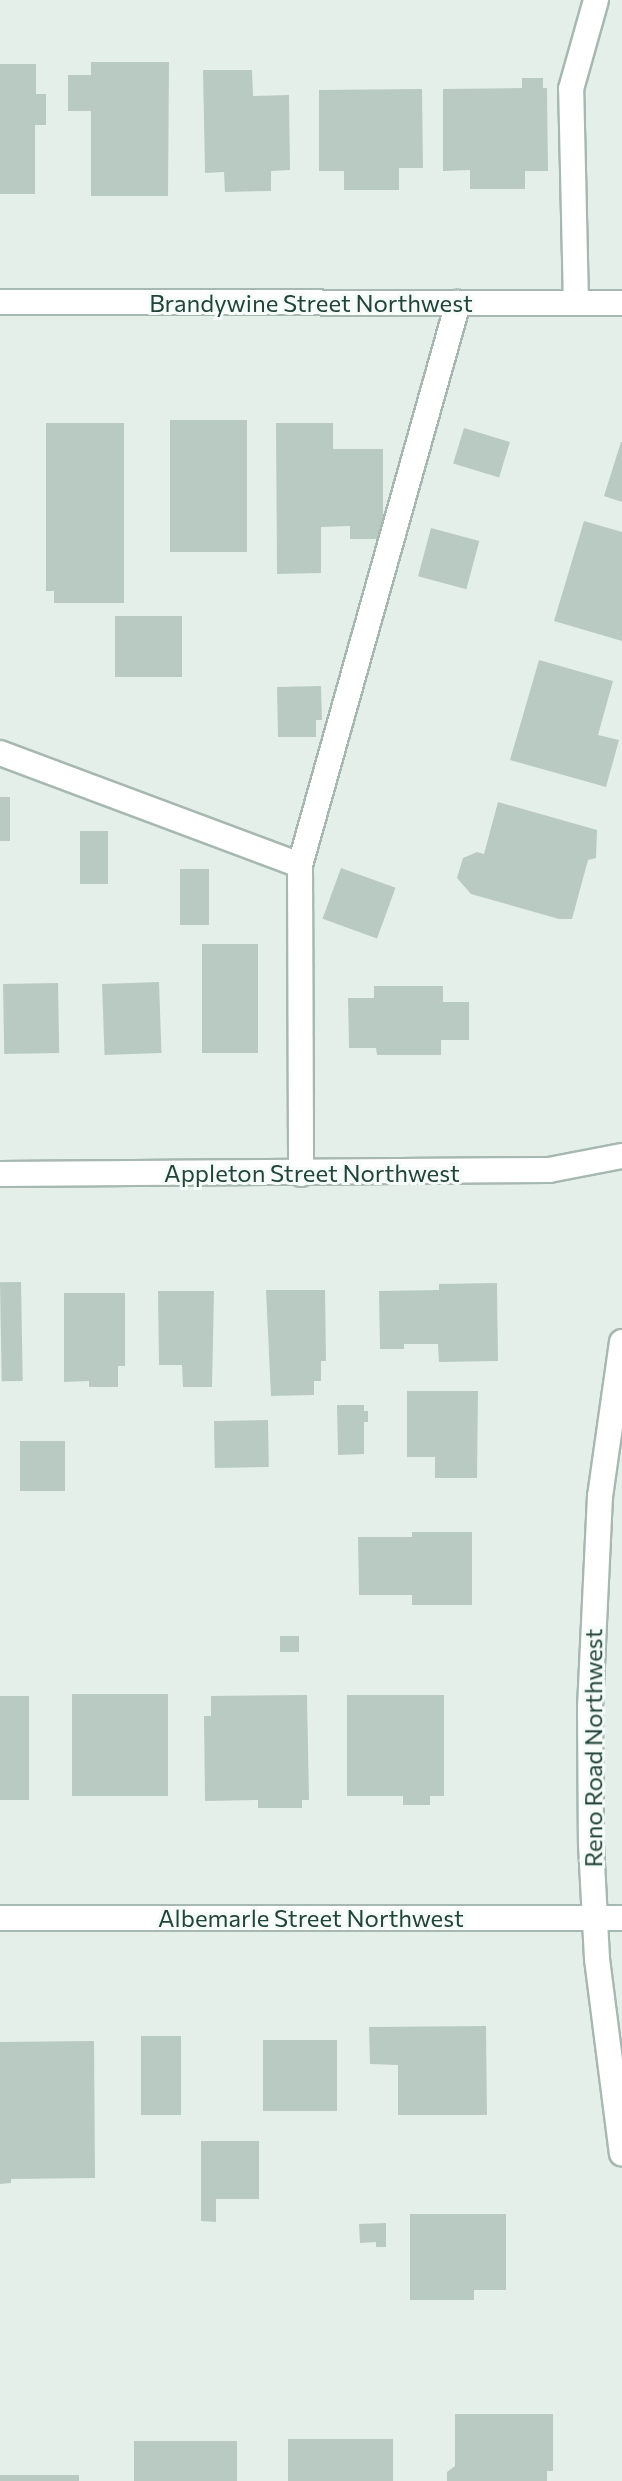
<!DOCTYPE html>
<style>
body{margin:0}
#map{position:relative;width:622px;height:2481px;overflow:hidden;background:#e4efea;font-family:Commissioner,sans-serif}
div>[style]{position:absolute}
.building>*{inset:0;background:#b9cac3;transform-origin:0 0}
.roads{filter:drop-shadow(2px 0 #a6b8b1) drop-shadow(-2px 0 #a6b8b1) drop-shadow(0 2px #a6b8b1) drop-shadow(0 -2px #a6b8b1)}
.service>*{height:24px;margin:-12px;padding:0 12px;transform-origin:12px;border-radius:12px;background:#fff}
.minor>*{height:24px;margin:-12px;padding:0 12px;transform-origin:12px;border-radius:12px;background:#fff}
.tertiary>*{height:24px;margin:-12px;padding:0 12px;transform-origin:12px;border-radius:12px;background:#fff}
.secondary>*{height:24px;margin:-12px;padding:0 12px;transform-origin:12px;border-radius:12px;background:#fff}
span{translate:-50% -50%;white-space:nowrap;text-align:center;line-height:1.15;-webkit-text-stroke:6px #f5fbf8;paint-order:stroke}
.street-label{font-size:24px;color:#214339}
</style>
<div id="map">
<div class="building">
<div style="clip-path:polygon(91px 62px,169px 62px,168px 196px,91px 196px,91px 111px,68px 111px,68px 75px,91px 75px)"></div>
<div style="clip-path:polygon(0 64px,36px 64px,36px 94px,46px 94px,46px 125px,35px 125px,35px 194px,0 194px)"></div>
<div style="clip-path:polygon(203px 70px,252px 70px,253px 96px,289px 95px,290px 170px,271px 171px,271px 191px,225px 192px,224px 172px,205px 173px)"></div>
<div style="clip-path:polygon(522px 78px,543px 78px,543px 88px,547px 88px,548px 171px,525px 171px,525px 189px,470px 189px,470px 170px,443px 171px,443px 89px,522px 88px)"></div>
<div style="clip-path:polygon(422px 89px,423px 168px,399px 168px,399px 190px,344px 190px,344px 171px,319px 171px,319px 90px)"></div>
<div style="left:247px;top:420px;width:132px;height:77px;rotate:90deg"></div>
<div style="clip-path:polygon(46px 423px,124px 423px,124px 603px,54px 603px,54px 591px,46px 591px)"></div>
<div style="clip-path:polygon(276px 423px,333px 423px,333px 449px,383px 449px,383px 539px,350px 539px,350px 526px,321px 527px,321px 573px,277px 574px)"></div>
<div style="left:464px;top:428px;width:48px;height:37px;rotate:17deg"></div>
<div style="clip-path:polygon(621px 442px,622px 442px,622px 502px,604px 496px)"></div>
<div style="clip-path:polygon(584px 521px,622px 532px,622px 641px,554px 621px)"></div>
<div style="left:431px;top:528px;width:50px;height:50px;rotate:15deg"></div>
<div style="left:115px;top:616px;width:67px;height:61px"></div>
<div style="clip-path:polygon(539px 660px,613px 681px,598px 735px,619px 740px,606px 787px,510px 760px)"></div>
<div style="clip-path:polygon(321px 686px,322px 720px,316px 720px,316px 737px,278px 737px,277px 687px)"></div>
<div style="left:0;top:797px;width:10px;height:44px"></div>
<div style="clip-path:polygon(498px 802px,597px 830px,596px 858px,588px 860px,572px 919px,559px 919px,471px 894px,457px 878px,463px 858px,477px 852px,484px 854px)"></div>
<div style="left:80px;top:831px;width:28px;height:53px"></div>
<div style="left:341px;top:868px;width:58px;height:54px;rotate:20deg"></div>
<div style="left:180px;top:869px;width:29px;height:56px"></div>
<div style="left:202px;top:944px;width:56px;height:109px"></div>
<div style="left:159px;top:982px;width:71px;height:57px;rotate:88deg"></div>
<div style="left:58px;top:983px;width:70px;height:55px;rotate:89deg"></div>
<div style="clip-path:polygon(374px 986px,443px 986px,443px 1002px,469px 1002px,469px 1040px,441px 1040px,441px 1055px,377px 1055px,376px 1048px,349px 1048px,348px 998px,374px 998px)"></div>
<div style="left:21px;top:1282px;width:99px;height:21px;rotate:89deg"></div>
<div style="clip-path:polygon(497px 1283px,498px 1361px,439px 1362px,438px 1344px,404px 1344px,404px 1349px,380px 1349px,379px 1291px,439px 1290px,439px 1284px)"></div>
<div style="clip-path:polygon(266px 1290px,325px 1290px,326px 1361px,321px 1361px,321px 1381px,314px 1381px,314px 1395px,271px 1396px)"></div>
<div style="clip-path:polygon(158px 1291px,214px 1291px,212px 1387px,183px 1387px,182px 1365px,159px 1365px)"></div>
<div style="clip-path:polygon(64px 1293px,125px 1293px,125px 1366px,118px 1366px,118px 1387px,89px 1387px,89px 1381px,64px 1382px)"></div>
<div style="clip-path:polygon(407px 1391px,478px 1391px,477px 1478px,435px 1478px,435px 1457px,407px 1457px)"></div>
<div style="clip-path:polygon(337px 1405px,364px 1405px,364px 1411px,368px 1411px,368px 1422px,364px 1422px,364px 1454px,338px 1455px)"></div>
<div style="left:268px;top:1420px;width:47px;height:54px;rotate:89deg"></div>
<div style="left:20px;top:1441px;width:45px;height:50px"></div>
<div style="clip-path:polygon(412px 1532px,472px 1532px,472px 1605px,412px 1605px,412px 1595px,359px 1595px,358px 1537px,412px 1537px)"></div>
<div style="left:280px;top:1636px;width:19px;height:16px"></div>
<div style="left:72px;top:1694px;width:96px;height:102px"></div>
<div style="clip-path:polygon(307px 1695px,309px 1800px,302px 1800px,302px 1808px,258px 1808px,258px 1800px,205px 1801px,204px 1716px,211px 1716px,211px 1696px)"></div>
<div style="clip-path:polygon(347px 1695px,444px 1695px,444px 1796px,430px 1796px,430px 1805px,403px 1805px,403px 1796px,347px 1796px)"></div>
<div style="left:0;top:1696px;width:29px;height:104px"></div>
<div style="clip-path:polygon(486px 2026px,487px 2115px,398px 2115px,398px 2065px,370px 2064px,369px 2027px)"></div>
<div style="left:141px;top:2036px;width:40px;height:79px"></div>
<div style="left:263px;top:2040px;width:74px;height:71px"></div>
<div style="clip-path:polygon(94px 2041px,95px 2178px,11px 2179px,11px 2183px,0 2184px,0 2042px)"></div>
<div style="clip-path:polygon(201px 2141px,259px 2141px,259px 2199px,216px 2199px,216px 2222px,201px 2221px)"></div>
<div style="clip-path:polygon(410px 2214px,506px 2214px,506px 2290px,474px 2290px,474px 2300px,410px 2300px)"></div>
<div style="clip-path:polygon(386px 2223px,386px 2247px,376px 2247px,376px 2242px,360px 2243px,359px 2224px)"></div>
<div style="clip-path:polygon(455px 2414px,553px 2414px,553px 2471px,547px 2471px,547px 2481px,447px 2481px,447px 2472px,455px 2466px)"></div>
<div style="left:288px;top:2439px;width:105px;height:42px"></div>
<div style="left:134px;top:2441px;width:103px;height:40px"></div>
<div style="left:0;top:2475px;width:79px;height:6px"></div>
</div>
<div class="roads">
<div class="service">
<div style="left:576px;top:303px;width:214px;rotate:-91.3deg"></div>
<div style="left:571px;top:89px;width:92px;rotate:-74.3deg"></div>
<div style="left:0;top:753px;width:320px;rotate:20.5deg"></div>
<div style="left:300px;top:865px;width:309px;rotate:89.8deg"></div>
<div style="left:300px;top:865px;width:584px;rotate:-74.3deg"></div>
</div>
<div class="minor">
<div style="left:0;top:302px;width:622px;rotate:0.09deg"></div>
<div style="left:0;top:1174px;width:549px;rotate:-0.42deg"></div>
<div style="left:549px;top:1170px;width:74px;rotate:-10.9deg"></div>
</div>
<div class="tertiary">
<div style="left:0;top:1918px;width:622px"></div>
</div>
<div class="secondary">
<div style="left:622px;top:1342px;width:156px;rotate:98.1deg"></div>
<div style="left:600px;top:1496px;width:211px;rotate:92.7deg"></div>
<div style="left:590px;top:1707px;width:137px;rotate:89.6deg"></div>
<div style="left:591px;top:1844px;width:115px;rotate:87deg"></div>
<div style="left:597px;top:1959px;width:196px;rotate:82.7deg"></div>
</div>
</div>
<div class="street-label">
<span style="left:311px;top:303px">Brandywine Street Northwest</span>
<span style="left:312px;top:1173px">Appleton Street Northwest</span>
<span style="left:593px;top:1748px;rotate:-90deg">Reno Road Northwest</span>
<span style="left:311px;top:1918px">Albemarle Street Northwest</span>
</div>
</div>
